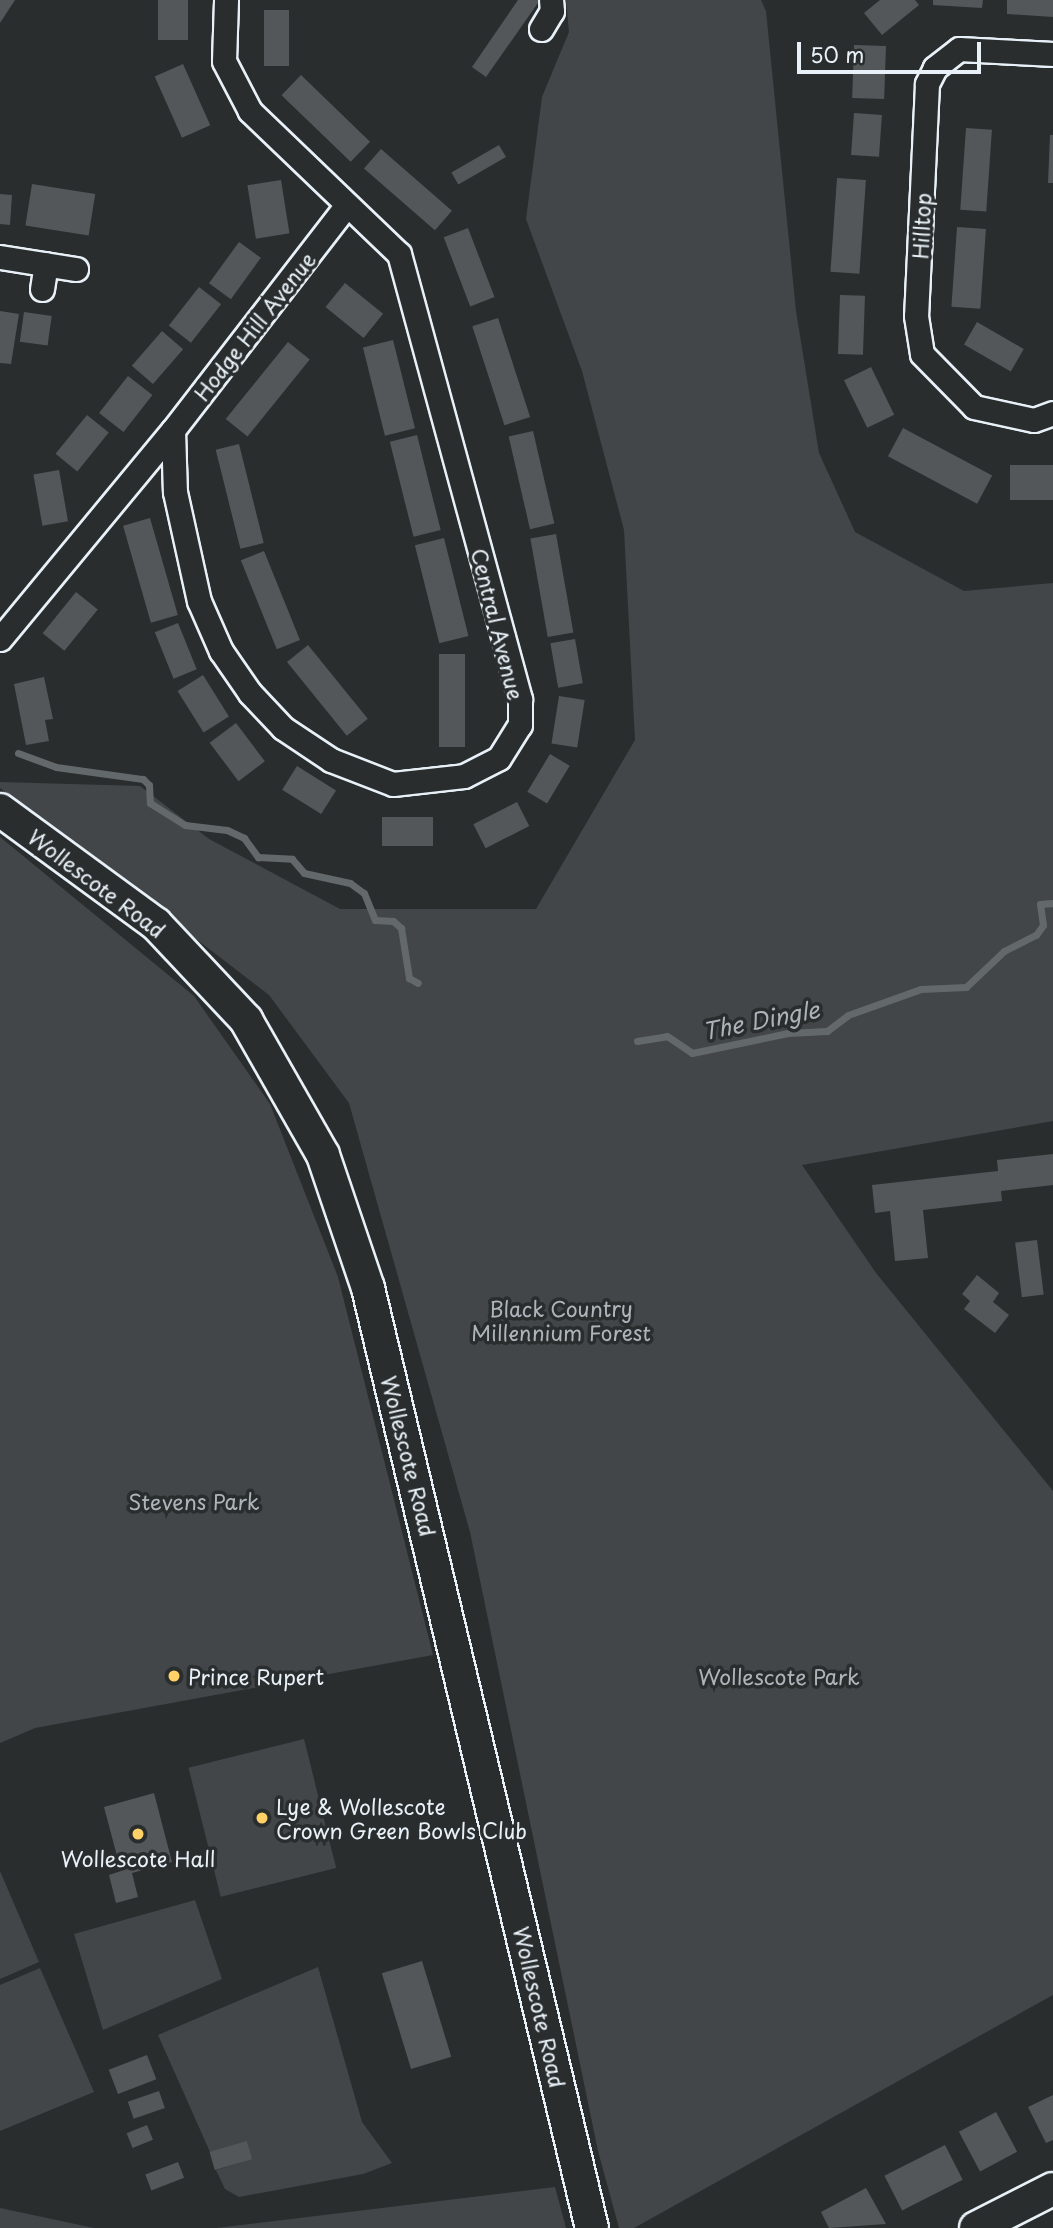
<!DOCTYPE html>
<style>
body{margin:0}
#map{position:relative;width:1053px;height:2228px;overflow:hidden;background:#2a2d2e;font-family:"Playpen Sans",sans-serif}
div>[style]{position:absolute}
.green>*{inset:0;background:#424648;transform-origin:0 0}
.stream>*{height:7px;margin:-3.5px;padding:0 3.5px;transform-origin:3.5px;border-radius:3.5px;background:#63686b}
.building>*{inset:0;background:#535759;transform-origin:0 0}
.roads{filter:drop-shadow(2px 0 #e8f1f8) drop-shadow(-2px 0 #e8f1f8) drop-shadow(0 2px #e8f1f8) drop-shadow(0 -2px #e8f1f8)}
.street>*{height:23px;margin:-11.5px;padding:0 11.5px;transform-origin:11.5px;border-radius:11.5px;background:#2a2d2e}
.secondary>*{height:32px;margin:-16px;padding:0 16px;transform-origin:16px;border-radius:16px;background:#2a2d2e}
.dots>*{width:19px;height:19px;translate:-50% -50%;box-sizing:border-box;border:4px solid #2a2d2e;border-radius:50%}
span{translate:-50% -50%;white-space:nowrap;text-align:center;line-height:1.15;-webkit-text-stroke:7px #2a2d2e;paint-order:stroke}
.street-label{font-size:21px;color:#e8f1f8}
.park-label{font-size:21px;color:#aeb5ba}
.poi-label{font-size:21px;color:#e8f1f8}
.left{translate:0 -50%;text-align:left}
.water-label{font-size:23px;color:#acb3b9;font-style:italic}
.scale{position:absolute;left:797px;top:42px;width:184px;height:32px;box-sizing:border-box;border:4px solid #e8f1f8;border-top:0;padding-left:9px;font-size:21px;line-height:24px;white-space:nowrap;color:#e8f1f8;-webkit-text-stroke:5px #2a2d2e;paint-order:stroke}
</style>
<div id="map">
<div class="green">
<div style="clip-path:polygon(566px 0,761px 0,766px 11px,796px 311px,819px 453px,855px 532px,964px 591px,1053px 583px,1053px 1121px,802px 1165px,876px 1273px,1053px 1491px,1053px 1995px,634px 2228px,619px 2228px,598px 2151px,470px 1532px,349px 1103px,269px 995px,0 788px,0 782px,140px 786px,209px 839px,340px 909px,536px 909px,635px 740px,624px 530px,582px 371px,526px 219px,542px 97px,569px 32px)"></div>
<div style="clip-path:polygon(0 837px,194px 996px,270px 1104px,338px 1277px,433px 1655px,35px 1728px,0 1743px)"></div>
<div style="left:304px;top:1739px;width:133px;height:119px;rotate:76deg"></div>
<div style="clip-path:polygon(0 1871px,39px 1962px,0 1979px)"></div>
<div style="clip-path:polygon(195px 1900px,222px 1979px,103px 2030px,74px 1934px)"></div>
<div style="clip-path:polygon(318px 1967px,362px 2122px,392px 2163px,363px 2174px,239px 2197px,225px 2189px,216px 2170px,252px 2159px,247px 2142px,210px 2152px,158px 2035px)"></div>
<div style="clip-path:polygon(40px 1968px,94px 2092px,0 2131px,0 1985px)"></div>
<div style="clip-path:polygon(555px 2187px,566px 2228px,216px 2228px)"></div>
<div style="clip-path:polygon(0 2208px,94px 2228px,0 2228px)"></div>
</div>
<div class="stream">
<div style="left:18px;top:753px;width:40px;rotate:20.2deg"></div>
<div style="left:56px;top:767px;width:88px;rotate:7.9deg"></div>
<div style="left:143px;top:779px;width:8px;rotate:45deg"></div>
<div style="left:149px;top:785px;width:18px;rotate:87deg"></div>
<div style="left:150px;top:803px;width:41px;rotate:32.2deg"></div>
<div style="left:185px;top:825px;width:42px;rotate:6.8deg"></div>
<div style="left:227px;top:830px;width:19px;rotate:25deg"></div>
<div style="left:244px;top:838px;width:24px;rotate:54deg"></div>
<div style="left:258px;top:857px;width:34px;rotate:3deg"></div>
<div style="left:292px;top:859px;width:18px;rotate:49deg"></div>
<div style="left:304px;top:873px;width:47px;rotate:12.3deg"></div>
<div style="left:350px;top:883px;width:17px;rotate:36deg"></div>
<div style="left:364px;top:893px;width:29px;rotate:68deg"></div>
<div style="left:375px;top:920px;width:18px;rotate:3deg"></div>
<div style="left:393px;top:921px;width:11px;rotate:41deg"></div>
<div style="left:401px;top:928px;width:51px;rotate:80.9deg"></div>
<div style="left:409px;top:978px;width:10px;rotate:29deg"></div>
<div style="left:637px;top:1041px;width:30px;rotate:-9deg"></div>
<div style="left:667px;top:1036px;width:30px;rotate:34deg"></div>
<div style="left:692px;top:1053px;width:98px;rotate:-11.8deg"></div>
<div style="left:788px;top:1033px;width:39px;rotate:-3deg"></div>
<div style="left:827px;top:1031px;width:26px;rotate:-37deg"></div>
<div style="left:848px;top:1015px;width:77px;rotate:-19.6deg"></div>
<div style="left:921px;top:989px;width:45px;rotate:-2.5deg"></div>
<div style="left:966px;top:987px;width:52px;rotate:-43.5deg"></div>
<div style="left:1004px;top:951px;width:36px;rotate:-27deg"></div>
<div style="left:1036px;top:935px;width:12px;rotate:-55deg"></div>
<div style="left:1043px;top:925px;width:21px;rotate:-98deg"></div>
<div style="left:1040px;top:904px;width:13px;rotate:-4deg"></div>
</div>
<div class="building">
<div style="clip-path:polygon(0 0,15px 0,0 23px)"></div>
<div style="left:158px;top:0;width:30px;height:40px"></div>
<div style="clip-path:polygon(518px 0,540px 0,486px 77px,472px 67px)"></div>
<div style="clip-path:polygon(880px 0,915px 0,919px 5px,882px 35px,864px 13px)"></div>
<div style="clip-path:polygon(933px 0,983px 0,982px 8px,933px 5px)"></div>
<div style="clip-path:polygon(1007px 0,1053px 0,1053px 17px,1007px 14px)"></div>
<div style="left:264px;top:10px;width:25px;height:56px"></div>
<div style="left:854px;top:45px;width:32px;height:53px;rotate:2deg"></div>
<div style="left:183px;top:64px;width:67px;height:31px;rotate:66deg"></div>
<div style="left:301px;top:75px;width:96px;height:28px;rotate:44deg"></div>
<div style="left:854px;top:113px;width:28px;height:42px;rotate:4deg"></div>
<div style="left:966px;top:128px;width:26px;height:82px;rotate:4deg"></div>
<div style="clip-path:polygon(1050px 135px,1053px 135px,1053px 183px,1048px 183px)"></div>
<div style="left:499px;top:145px;width:14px;height:55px;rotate:60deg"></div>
<div style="left:381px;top:149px;width:94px;height:26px;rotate:41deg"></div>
<div style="left:837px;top:178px;width:29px;height:94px;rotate:4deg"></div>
<div style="left:281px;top:180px;width:54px;height:34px;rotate:81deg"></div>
<div style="left:32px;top:184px;width:64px;height:42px;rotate:9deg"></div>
<div style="clip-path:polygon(0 194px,12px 195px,10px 225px,0 224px)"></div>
<div style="left:957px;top:227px;width:29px;height:80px;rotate:4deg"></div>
<div style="left:468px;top:228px;width:74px;height:26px;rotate:69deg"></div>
<div style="left:239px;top:242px;width:27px;height:51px;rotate:36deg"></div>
<div style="left:345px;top:283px;width:49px;height:31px;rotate:39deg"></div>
<div style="left:199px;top:287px;width:28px;height:49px;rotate:38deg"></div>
<div style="left:840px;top:295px;width:25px;height:59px;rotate:2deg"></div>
<div style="clip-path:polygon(0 311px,19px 314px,11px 364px,0 363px)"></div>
<div style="left:24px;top:312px;width:28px;height:30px;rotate:8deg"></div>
<div style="left:498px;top:318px;width:104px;height:27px;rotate:72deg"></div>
<div style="left:977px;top:322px;width:54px;height:26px;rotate:30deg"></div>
<div style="left:162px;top:331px;width:28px;height:46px;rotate:41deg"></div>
<div style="left:393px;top:340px;width:91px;height:31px;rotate:76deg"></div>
<div style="left:288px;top:342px;width:28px;height:99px;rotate:39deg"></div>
<div style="left:871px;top:367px;width:53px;height:30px;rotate:64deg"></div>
<div style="left:128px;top:376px;width:31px;height:47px;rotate:38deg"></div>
<div style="left:87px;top:415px;width:28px;height:50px;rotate:39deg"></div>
<div style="left:903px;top:428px;width:101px;height:32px;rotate:28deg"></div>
<div style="left:533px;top:431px;width:95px;height:25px;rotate:77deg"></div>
<div style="left:417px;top:435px;width:98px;height:28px;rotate:76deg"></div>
<div style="left:239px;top:444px;width:102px;height:24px;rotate:76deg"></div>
<div style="left:1053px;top:465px;width:35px;height:43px;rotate:90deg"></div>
<div style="left:59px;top:470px;width:52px;height:26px;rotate:80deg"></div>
<div style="left:150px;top:518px;width:101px;height:28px;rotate:74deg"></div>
<div style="left:556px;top:534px;width:100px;height:26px;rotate:80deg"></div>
<div style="left:444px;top:538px;width:101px;height:30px;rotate:76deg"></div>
<div style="left:264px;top:551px;width:96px;height:25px;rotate:68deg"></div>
<div style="left:76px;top:592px;width:28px;height:53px;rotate:39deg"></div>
<div style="left:178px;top:623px;width:50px;height:25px;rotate:68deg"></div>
<div style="left:575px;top:639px;width:45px;height:25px;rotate:80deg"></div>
<div style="left:308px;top:645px;width:95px;height:27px;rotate:51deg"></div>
<div style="left:439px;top:654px;width:26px;height:93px"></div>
<div style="left:203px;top:675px;width:49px;height:30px;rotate:58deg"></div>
<div style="clip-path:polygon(44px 677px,53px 719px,45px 720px,49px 741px,26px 745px,14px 684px)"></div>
<div style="left:559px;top:696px;width:26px;height:48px;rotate:9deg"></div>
<div style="left:236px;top:723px;width:48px;height:33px;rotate:53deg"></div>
<div style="left:550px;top:754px;width:23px;height:44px;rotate:31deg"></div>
<div style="left:297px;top:766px;width:46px;height:28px;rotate:32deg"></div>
<div style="left:517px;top:802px;width:27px;height:49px;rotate:63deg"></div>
<div style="left:382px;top:817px;width:51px;height:29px"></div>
<div style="clip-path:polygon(1053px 1154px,1053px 1185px,1001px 1191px,1002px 1201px,923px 1210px,928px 1258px,895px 1261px,890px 1211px,875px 1213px,872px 1185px,998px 1171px,997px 1160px)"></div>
<div style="left:1037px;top:1240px;width:55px;height:22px;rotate:83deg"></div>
<div style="clip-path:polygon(977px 1275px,999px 1293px,993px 1302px,1009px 1315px,995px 1333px,964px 1309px,970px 1301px,962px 1294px)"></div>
<div style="clip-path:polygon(154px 1793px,172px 1862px,132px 1873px,138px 1897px,116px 1903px,109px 1875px,121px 1871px,104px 1807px)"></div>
<div style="left:422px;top:1961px;width:100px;height:42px;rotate:73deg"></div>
<div style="left:147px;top:2055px;width:26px;height:41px;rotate:69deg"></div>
<div style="left:159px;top:2091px;width:18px;height:33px;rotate:71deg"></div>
<div style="clip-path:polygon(1053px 2095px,1053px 2140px,1046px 2143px,1028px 2107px)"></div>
<div style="left:996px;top:2112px;width:45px;height:42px;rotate:62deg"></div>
<div style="left:147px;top:2125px;width:16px;height:22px;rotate:68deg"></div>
<div style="left:247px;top:2141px;width:19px;height:39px;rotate:74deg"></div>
<div style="left:945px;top:2145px;width:39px;height:68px;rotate:63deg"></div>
<div style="left:178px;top:2162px;width:17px;height:35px;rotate:69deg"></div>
<div style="clip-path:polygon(866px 2188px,886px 2224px,829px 2228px,821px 2212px)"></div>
</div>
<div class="roads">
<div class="street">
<div style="left:541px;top:29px;width:21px;rotate:-59deg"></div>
<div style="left:552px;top:11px;width:11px;rotate:-95deg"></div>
<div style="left:1053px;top:54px;width:94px;rotate:-177deg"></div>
<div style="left:959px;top:49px;width:31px;rotate:142deg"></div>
<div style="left:935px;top:68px;width:18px;rotate:117deg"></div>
<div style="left:927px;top:84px;width:232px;rotate:92.7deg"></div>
<div style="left:916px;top:316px;width:38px;rotate:81deg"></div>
<div style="left:922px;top:354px;width:74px;rotate:45.5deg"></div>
<div style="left:974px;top:407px;width:61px;rotate:12.2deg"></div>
<div style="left:1034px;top:420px;width:20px;rotate:-20deg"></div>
<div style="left:0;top:257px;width:77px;rotate:9deg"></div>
<div style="left:42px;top:289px;width:25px;rotate:-81deg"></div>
<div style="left:173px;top:430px;width:62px;rotate:88.2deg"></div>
<div style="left:175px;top:492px;width:112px;rotate:77.6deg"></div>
<div style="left:199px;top:601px;width:55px;rotate:66.3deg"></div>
<div style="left:221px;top:651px;width:51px;rotate:55.4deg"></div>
<div style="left:250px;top:693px;width:48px;rotate:46.7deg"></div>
<div style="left:283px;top:728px;width:58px;rotate:33.7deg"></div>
<div style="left:331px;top:760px;width:66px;rotate:21.2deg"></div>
<div style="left:393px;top:784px;width:71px;rotate:-6.4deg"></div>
<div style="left:464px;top:776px;width:39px;rotate:-27deg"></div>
<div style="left:499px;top:758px;width:39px;rotate:-58deg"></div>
<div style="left:520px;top:725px;width:26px;rotate:-90deg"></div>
<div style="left:520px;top:699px;width:461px;rotate:-105.2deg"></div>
<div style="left:399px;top:254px;width:207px;rotate:-136.2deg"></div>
<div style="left:250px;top:111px;width:56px;rotate:-117.5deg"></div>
<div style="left:224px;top:61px;width:61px;rotate:-88.1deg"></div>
<div style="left:0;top:639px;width:271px;rotate:-50.4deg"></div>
<div style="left:173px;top:430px;width:283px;rotate:-52.3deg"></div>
</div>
<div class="secondary">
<div style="left:0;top:810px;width:193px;rotate:36.2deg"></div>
<div style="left:156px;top:924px;width:132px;rotate:46.8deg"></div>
<div style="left:246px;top:1020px;width:155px;rotate:60.3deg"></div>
<div style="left:323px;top:1155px;width:140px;rotate:71.3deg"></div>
<div style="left:368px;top:1288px;width:966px;rotate:76.6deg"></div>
<div style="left:976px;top:2228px;width:86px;rotate:-26.9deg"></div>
</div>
</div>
<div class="dots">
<div style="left:174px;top:1676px;background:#ffd166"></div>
<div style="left:262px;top:1818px;background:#ffd166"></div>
<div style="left:138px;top:1834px;background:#ffd166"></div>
</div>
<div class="street-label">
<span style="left:921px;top:226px;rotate:-87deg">Hilltop</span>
<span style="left:254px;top:326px;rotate:-52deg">Hodge Hill Avenue</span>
<span style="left:498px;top:624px;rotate:76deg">Central Avenue</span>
<span style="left:97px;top:883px;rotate:37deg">Wollescote Road</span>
<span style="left:409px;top:1456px;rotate:76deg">Wollescote Road</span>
<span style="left:540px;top:2007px;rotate:77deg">Wollescote Road</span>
</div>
<div class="park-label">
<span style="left:561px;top:1320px">Black Country<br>Millennium Forest</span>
<span style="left:194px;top:1501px">Stevens Park</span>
<span style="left:779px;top:1676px">Wollescote Park</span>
</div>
<div class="poi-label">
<span class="left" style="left:188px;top:1676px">Prince Rupert</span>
<span class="left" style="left:276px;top:1818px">Lye &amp; Wollescote<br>Crown Green Bowls Club</span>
<span style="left:138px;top:1858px">Wollescote Hall</span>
</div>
<div class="water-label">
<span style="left:761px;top:1020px;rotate:-11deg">The Dingle</span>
</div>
<div class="scale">50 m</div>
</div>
